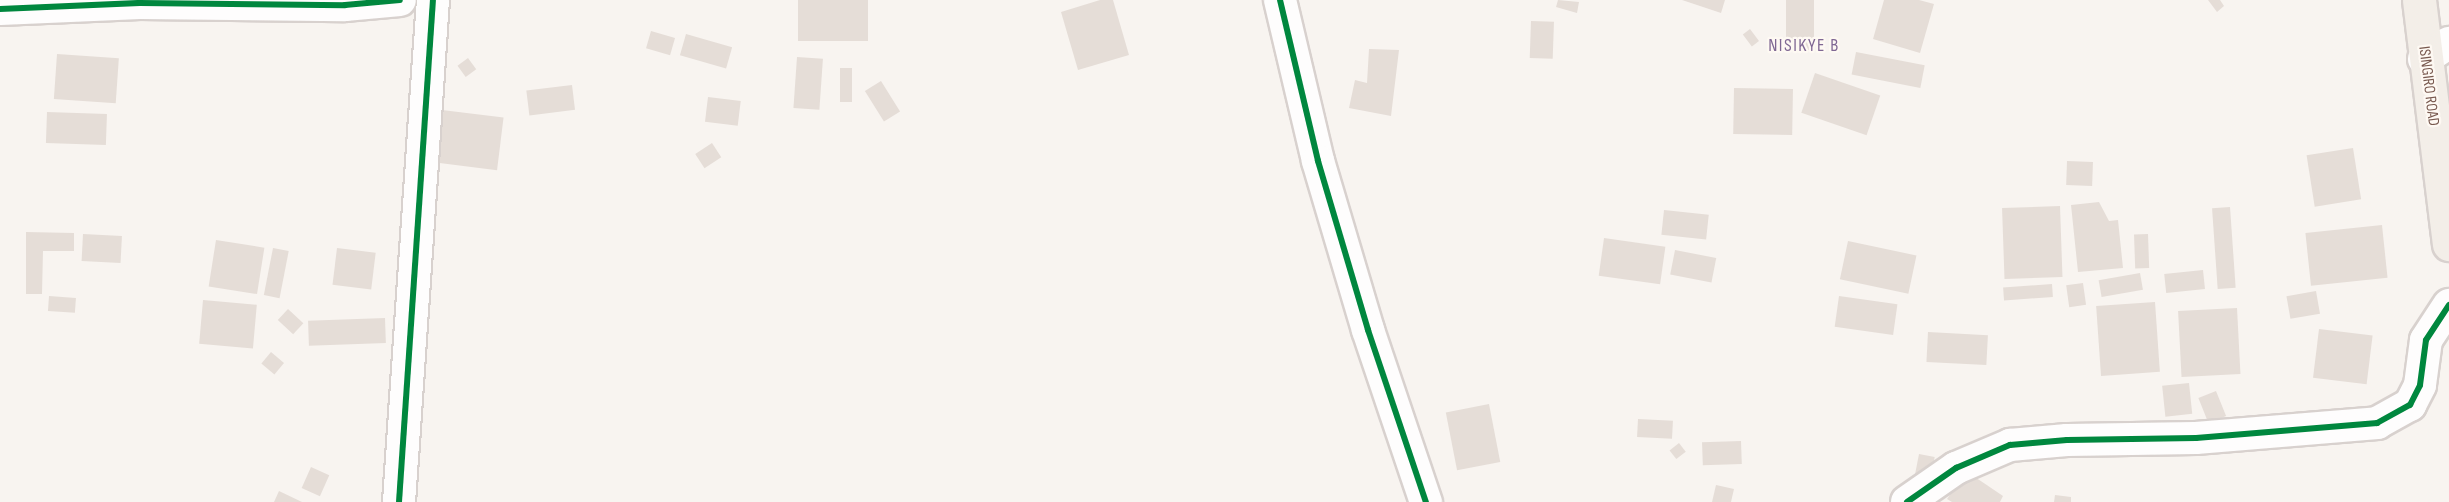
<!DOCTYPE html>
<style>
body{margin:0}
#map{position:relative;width:2449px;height:502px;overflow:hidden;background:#f8f4f0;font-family:"Sofia Sans Condensed",sans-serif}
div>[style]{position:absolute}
.building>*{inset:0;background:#e5ddd7;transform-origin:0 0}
.roads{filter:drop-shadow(2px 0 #d8d1ce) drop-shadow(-2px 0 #d8d1ce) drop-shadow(0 2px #d8d1ce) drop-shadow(0 -2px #d8d1ce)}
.minor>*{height:32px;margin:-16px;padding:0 16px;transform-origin:16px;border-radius:16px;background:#fefdfd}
.major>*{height:33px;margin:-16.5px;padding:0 16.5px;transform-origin:16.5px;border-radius:16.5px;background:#f3eee8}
.cycleway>*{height:6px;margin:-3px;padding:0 3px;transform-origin:3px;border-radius:3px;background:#00873e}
span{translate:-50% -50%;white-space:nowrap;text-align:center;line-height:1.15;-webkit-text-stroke:4.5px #fef9f3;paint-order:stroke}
.street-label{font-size:16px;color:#78594f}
.neighbourhood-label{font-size:18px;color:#7f6793;letter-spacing:1.5px}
</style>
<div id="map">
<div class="building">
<div style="left:798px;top:0;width:70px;height:41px"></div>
<div style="clip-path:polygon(1100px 0,1113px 0,1129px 55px,1078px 70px,1061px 12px)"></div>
<div style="clip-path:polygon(1558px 0,1579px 2px,1577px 13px,1556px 7px)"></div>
<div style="clip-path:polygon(1682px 0,1725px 0,1721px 13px)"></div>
<div style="left:1786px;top:0;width:28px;height:50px"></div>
<div style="clip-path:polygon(1884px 0,1919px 0,1934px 4px,1920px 53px,1873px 39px)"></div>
<div style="clip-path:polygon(2208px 0,2220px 0,2224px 6px,2217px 12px)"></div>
<div style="left:1531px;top:21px;width:23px;height:37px;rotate:2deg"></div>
<div style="left:1750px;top:29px;width:15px;height:9px;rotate:53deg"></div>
<div style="left:651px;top:31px;width:25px;height:18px;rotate:16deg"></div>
<div style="left:686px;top:34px;width:48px;height:22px;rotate:16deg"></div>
<div style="clip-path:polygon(1369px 49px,1399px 50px,1391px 116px,1349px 108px,1355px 80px,1367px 83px)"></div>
<div style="left:1856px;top:52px;width:70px;height:23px;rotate:11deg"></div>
<div style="left:57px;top:54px;width:62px;height:45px;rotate:4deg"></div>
<div style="left:797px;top:57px;width:26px;height:51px;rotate:4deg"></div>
<div style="left:468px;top:58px;width:14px;height:13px;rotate:54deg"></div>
<div style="left:840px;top:68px;width:12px;height:34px"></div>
<div style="left:1815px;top:73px;width:69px;height:42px;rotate:19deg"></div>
<div style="left:881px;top:81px;width:36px;height:19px;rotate:58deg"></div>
<div style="left:572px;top:85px;width:25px;height:46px;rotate:83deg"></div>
<div style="left:1734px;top:88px;width:59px;height:46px;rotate:1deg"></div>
<div style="left:708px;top:97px;width:33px;height:25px;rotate:7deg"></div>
<div style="left:442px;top:110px;width:62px;height:53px;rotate:7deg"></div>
<div style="left:47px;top:112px;width:60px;height:31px;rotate:2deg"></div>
<div style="left:712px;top:143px;width:17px;height:20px;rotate:57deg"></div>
<div style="left:2353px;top:148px;width:52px;height:47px;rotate:81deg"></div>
<div style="left:2067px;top:161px;width:26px;height:24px;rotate:2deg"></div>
<div style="clip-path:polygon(2099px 202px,2109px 221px,2118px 220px,2123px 268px,2078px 272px,2071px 205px)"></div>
<div style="left:2060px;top:206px;width:71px;height:58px;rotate:88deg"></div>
<div style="left:2230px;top:207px;width:81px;height:18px;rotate:86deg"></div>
<div style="left:1664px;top:210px;width:45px;height:25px;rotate:6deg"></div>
<div style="left:2382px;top:225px;width:53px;height:77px;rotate:84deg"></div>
<div style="clip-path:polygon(26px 232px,74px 233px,74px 251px,43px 251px,42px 294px,26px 294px)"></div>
<div style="left:83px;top:234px;width:39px;height:27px;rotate:3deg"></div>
<div style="left:2148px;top:234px;width:34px;height:14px;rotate:88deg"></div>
<div style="left:1604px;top:238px;width:62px;height:38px;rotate:8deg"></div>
<div style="left:216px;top:240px;width:49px;height:47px;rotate:9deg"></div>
<div style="left:1848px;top:241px;width:70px;height:39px;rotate:12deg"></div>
<div style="left:273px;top:248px;width:16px;height:48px;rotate:11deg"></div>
<div style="left:337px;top:248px;width:39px;height:37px;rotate:7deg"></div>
<div style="left:1675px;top:250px;width:42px;height:25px;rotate:11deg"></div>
<div style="left:2203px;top:270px;width:19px;height:39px;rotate:84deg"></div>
<div style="left:2140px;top:273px;width:17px;height:42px;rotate:80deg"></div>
<div style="left:2083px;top:283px;width:22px;height:17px;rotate:82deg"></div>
<div style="left:2052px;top:284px;width:13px;height:49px;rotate:86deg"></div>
<div style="left:2316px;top:291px;width:23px;height:30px;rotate:80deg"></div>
<div style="left:49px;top:296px;width:27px;height:15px;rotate:4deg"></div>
<div style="left:1839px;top:296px;width:59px;height:31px;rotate:8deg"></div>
<div style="left:203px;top:300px;width:54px;height:44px;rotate:5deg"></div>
<div style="left:2155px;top:302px;width:70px;height:59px;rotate:86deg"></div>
<div style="left:2237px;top:308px;width:66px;height:59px;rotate:87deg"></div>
<div style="left:288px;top:309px;width:21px;height:15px;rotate:43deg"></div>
<div style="left:385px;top:318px;width:25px;height:77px;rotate:88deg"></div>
<div style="left:2319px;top:329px;width:54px;height:49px;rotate:7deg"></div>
<div style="left:1928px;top:332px;width:60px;height:30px;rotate:3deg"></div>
<div style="left:271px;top:352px;width:17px;height:15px;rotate:40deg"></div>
<div style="left:2189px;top:383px;width:31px;height:27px;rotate:84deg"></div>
<div style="left:2216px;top:391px;width:27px;height:19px;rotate:68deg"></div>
<div style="left:1489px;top:404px;width:59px;height:44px;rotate:79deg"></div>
<div style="left:1638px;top:419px;width:35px;height:18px;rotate:3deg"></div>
<div style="left:1741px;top:441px;width:23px;height:39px;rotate:88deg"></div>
<div style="left:1679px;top:443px;width:11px;height:12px;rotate:52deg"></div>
<div style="left:1919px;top:454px;width:16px;height:28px;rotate:11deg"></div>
<div style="left:311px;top:467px;width:20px;height:23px;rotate:24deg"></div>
<div style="clip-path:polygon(1966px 471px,2003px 496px,2000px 502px,1952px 502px,1947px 499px)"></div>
<div style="clip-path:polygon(1716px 485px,1734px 489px,1731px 502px,1712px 502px)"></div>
<div style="clip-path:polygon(279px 491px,302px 502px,274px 502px)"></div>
<div style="clip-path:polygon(2055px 495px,2071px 497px,2071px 502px,2054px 502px)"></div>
</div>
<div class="roads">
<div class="minor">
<div style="left:1280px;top:0;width:165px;rotate:76.7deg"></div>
<div style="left:1318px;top:161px;width:176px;rotate:73.5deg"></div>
<div style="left:1368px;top:330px;width:182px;rotate:71.4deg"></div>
<div style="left:0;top:9px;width:140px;rotate:-2.5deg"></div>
<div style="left:140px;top:3px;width:205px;rotate:0.6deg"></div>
<div style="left:345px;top:5px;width:55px;rotate:-5.2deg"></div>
<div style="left:2424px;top:59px;width:30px;rotate:-33deg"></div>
<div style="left:399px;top:502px;width:503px;rotate:-86.13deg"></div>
<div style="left:1907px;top:502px;width:60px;rotate:-34.8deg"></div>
<div style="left:1956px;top:468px;width:59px;rotate:-23.1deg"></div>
<div style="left:2010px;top:445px;width:57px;rotate:-5deg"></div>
<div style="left:2067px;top:440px;width:129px;rotate:-0.9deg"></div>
<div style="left:2196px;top:438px;width:182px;rotate:-4.7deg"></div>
<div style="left:2377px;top:423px;width:38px;rotate:-29deg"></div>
<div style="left:2410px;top:405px;width:22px;rotate:-63deg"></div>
<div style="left:2420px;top:385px;width:45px;rotate:-82.4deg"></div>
<div style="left:2426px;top:340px;width:42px;rotate:-56.7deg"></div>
</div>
<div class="major">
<div style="left:2419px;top:0;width:246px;rotate:83deg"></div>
</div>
</div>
<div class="cycleway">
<div style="left:1280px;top:0;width:165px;rotate:76.7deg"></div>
<div style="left:1318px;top:161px;width:176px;rotate:73.5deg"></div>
<div style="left:1368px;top:330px;width:182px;rotate:71.4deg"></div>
<div style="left:0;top:9px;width:140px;rotate:-2.5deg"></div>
<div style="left:140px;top:3px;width:205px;rotate:0.6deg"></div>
<div style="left:345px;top:5px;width:55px;rotate:-5.2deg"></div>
<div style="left:399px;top:502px;width:503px;rotate:-86.13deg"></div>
<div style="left:1907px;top:502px;width:60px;rotate:-34.8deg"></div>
<div style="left:1956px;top:468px;width:59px;rotate:-23.1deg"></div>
<div style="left:2010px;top:445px;width:57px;rotate:-5deg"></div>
<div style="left:2067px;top:440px;width:129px;rotate:-0.9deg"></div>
<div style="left:2196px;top:438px;width:182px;rotate:-4.7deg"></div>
<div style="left:2377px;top:423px;width:38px;rotate:-29deg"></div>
<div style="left:2410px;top:405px;width:22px;rotate:-63deg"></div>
<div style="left:2420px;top:385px;width:45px;rotate:-82.4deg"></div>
<div style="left:2426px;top:340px;width:42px;rotate:-56.7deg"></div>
</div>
<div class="street-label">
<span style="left:2428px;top:86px;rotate:83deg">ISINGIRO ROAD</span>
</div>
<div class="neighbourhood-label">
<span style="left:1804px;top:46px">NISIKYE B</span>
</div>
</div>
